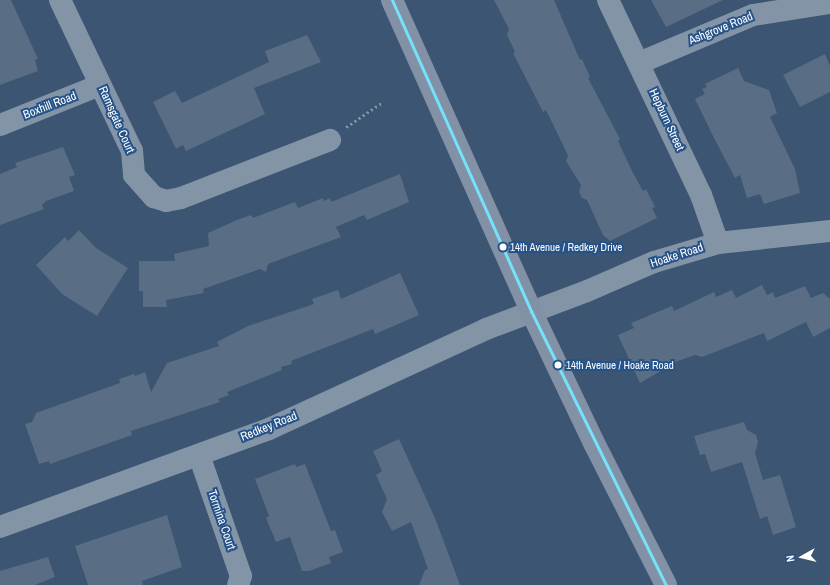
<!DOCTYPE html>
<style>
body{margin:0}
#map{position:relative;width:830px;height:585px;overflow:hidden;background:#3c5572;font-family:"Archivo Narrow",sans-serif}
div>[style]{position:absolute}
.building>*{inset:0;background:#596d84}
.path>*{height:2.5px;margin-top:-1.25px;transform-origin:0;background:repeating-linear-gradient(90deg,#8394a7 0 2px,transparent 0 5px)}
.minor>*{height:22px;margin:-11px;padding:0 11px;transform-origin:11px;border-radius:11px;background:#8394a7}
.major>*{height:22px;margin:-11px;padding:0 11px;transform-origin:11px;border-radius:11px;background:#8291a5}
.bus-1>*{height:3px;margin:-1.5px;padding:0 1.5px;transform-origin:1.5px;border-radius:1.5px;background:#73e2fa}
.dots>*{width:11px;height:11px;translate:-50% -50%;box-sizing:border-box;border:2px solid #255389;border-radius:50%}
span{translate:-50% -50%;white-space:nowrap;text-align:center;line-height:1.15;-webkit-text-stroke:4px #255389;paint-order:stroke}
.bus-label{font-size:11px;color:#fff}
.left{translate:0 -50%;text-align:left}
.street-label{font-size:12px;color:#fff}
.north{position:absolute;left:782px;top:537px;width:40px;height:40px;-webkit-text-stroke:3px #255389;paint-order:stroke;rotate:262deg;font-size:11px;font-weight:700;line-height:16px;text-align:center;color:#fff}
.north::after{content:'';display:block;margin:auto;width:14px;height:18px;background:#fff;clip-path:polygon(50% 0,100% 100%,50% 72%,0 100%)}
</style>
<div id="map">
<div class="building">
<div style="clip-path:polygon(0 0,11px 0,38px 59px,35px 60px,38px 71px,0 85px)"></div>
<div style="clip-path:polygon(494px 0,554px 0,580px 60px,582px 59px,590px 77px,588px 78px,620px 139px,618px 141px,632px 171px,643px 191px,646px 189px,655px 207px,652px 208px,657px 218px,610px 241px,603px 235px,587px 200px,582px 198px,579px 192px,581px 185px,566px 161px,568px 156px,563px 145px,546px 110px,543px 112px,513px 53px,515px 52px,507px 35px,509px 29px)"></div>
<div style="clip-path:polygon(651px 0,723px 0,666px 27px)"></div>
<div style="clip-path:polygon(307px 35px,321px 62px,254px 88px,265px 114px,186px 151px,183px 145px,176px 149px,153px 102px,175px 91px,182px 103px,269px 62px,265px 51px)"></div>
<div style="clip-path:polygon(825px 54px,830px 66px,830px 92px,800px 107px,783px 75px)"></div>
<div style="clip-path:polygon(738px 68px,744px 81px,769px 90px,777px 113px,770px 117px,795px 169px,800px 193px,764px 204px,760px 194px,747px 198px,740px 175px,735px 178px,714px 138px,695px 99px,705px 94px,702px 89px,707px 87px,705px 84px)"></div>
<div style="clip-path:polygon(63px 147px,75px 175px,69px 177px,74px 191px,46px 201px,42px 205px,44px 209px,0 225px,0 174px,17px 167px,15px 163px)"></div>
<div style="clip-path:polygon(400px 174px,409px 202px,367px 220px,364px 215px,336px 227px,341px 237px,268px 264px,266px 272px,260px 269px,203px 289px,204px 293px,166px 300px,167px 307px,143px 307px,143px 291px,139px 291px,139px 261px,175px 261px,174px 254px,209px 246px,208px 233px,237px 220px,251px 215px,253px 218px,295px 202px,298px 208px,323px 198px,324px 201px,330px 198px,331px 202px)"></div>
<div style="clip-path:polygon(79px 230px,96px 248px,128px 268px,97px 316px,62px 294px,36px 265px,65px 237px,68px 241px)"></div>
<div style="clip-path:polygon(400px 273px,419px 315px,375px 334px,373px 329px,291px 361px,292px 364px,281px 367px,282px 370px,227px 392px,229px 395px,218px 399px,220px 402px,131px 431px,132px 435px,50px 464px,49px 461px,39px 464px,25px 424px,32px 422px,36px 413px,120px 383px,119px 379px,134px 374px,135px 376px,145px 372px,151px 392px,167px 363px,219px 346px,217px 342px,248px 326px,314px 304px,312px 299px,338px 290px,341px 299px)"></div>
<div style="clip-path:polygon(762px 285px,767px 295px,773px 292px,775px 298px,805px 286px,811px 298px,823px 293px,830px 299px,830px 328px,813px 337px,806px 322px,767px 341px,764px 333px,702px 357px,695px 355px,678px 361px,640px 383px,618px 335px,634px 328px,631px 323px,672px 306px,674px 311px,714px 292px,716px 297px,732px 290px,736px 298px)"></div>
<div style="clip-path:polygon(744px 422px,747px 430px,756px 435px,758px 442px,755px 453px,763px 480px,780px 475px,796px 527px,773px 535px,767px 516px,760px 519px,742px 462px,711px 472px,705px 454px,700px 455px,694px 436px)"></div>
<div style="clip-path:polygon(399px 439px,435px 518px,460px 585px,419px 585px,425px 570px,428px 569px,411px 522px,392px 531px,382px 512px,387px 499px,376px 475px,382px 471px,373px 451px)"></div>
<div style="clip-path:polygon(295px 464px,296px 467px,305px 464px,331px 531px,335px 530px,343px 552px,329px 557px,331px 563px,309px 571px,302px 571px,290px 537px,276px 542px,266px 518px,269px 516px,255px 479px)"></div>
<div style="clip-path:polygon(167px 515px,182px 567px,142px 581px,143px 585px,88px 585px,75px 546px)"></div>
<div style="clip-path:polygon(48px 557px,55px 577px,35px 585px,0 585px,0 571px)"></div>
</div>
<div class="path">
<div style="left:346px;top:127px;width:45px;rotate:-34deg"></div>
</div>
<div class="minor">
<div style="left:60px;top:0;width:167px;rotate:64.5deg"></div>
<div style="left:132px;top:151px;width:24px;rotate:85deg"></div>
<div style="left:134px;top:175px;width:30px;rotate:48deg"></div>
<div style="left:154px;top:197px;width:13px;rotate:18deg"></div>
<div style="left:166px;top:201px;width:15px;rotate:-11deg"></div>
<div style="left:181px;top:198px;width:160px;rotate:-21.3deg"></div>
<div style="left:608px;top:0;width:216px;rotate:64.5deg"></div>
<div style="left:701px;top:195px;width:51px;rotate:70.5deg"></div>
<div style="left:639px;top:63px;width:124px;rotate:-22.8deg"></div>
<div style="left:753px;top:15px;width:78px;rotate:-8.9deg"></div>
<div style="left:0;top:125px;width:108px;rotate:-21.8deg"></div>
<div style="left:199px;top:455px;width:128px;rotate:70.9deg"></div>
<div style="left:241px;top:576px;width:9px;rotate:108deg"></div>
<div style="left:0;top:527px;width:286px;rotate:-20deg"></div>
<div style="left:269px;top:429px;width:239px;rotate:-24.7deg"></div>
<div style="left:486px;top:329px;width:108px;rotate:-20.6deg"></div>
<div style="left:587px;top:291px;width:73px;rotate:-23.4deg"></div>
<div style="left:654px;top:262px;width:67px;rotate:-16.5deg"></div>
<div style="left:718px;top:243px;width:113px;rotate:-6.1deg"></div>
</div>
<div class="major">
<div style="left:392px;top:0;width:341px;rotate:65.9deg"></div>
<div style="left:531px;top:311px;width:146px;rotate:64.5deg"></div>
<div style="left:594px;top:443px;width:159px;rotate:63.1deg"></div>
</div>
<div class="bus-1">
<div style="left:392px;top:0;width:341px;rotate:65.9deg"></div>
<div style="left:531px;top:311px;width:305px;rotate:63.8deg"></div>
</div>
<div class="dots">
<div style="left:503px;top:247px;background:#fff"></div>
<div style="left:558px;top:365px;background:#fff"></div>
</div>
<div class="bus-label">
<span class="left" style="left:510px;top:247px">14th Avenue / Redkey Drive</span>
<span class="left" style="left:566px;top:365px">14th Avenue / Hoake Road</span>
</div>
<div class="street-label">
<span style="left:721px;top:29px;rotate:-22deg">Ashgrove Road</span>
<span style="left:50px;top:106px;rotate:-21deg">Boxhill Road</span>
<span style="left:116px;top:120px;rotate:66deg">Ramsgate Court</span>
<span style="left:666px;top:120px;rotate:65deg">Hepburn Street</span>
<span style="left:677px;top:256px;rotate:-18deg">Hoake Road</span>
<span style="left:269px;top:427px;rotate:-22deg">Redkey Road</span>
<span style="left:221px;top:520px;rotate:71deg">Tormina Court</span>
</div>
<div class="north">N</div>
</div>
